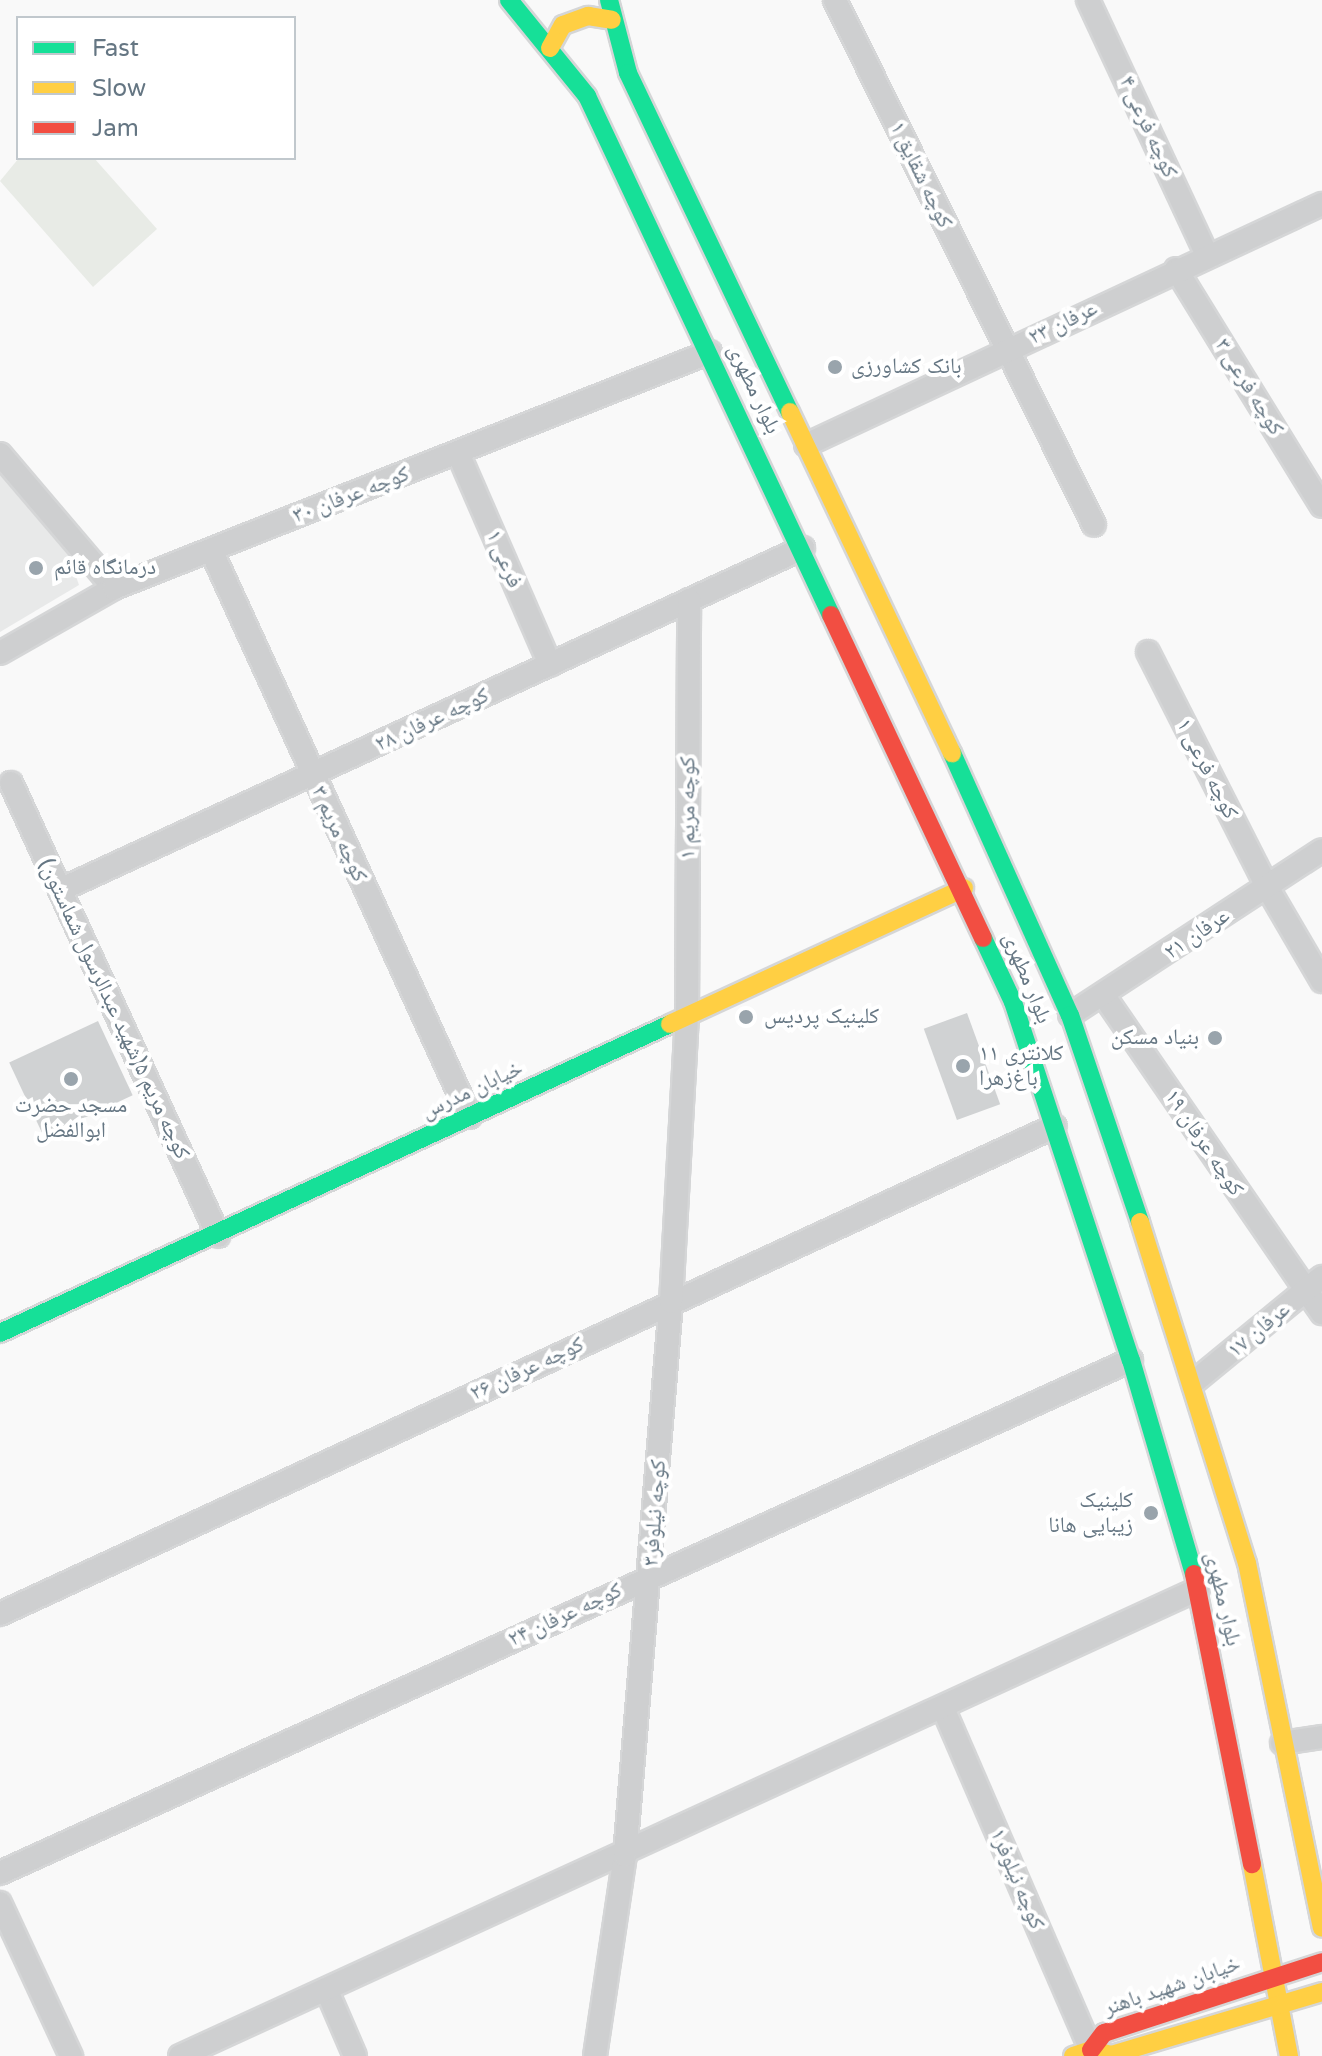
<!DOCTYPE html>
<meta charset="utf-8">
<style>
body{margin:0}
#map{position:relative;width:1322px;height:2056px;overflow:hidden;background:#f9f9f9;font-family:"Varela Round","Noto Naskh Arabic",sans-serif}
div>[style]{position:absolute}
.built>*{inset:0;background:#e8e9e9}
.green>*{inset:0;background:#e8ebe6}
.building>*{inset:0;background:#d0d2d3;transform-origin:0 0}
.roads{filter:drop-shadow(2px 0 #d5d6d7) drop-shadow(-2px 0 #d5d6d7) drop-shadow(0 2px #d5d6d7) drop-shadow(0 -2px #d5d6d7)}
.street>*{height:22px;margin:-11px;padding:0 11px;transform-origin:11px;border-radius:11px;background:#cecfd0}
.fast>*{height:18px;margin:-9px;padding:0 9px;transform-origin:9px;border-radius:9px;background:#16e098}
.slow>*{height:18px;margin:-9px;padding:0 9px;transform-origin:9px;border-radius:9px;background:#ffcf43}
.jam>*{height:18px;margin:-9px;padding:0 9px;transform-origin:9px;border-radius:9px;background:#f24e42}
.dots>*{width:22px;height:22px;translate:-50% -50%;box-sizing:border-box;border:4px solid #fff;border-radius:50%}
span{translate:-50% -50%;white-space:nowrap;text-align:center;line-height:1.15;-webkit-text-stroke:8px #fff;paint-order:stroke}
.street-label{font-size:22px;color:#657683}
.poi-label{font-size:22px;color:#657683}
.left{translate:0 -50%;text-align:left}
.right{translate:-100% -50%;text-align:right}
.legend{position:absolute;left:16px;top:16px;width:280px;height:144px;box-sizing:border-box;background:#fff;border:2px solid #c1c8cd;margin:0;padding:10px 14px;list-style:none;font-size:24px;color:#657683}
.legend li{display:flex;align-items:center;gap:16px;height:40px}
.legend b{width:40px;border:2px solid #c1c8cd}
</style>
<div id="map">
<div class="built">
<div style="clip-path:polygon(0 473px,67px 551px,79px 585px,0 632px)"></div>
</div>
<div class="green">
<div style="clip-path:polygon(19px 158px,94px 158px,157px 229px,93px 287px,0 181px)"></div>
</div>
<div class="building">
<div style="left:967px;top:1013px;width:97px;height:46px;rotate:70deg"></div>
<div style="left:98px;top:1021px;width:82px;height:98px;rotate:65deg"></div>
</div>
<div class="roads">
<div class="street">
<div style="left:835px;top:0;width:585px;rotate:63.74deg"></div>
<div style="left:1088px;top:0;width:281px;rotate:65deg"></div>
<div style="left:1176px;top:269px;width:278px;rotate:58.4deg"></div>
<div style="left:806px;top:445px;width:570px;rotate:-25.04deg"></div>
<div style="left:458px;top:453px;width:231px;rotate:66.5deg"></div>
<div style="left:0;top:454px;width:176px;rotate:49.6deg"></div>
<div style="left:211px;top:550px;width:623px;rotate:65.45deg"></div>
<div style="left:1148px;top:652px;width:263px;rotate:63.1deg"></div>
<div style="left:1267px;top:887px;width:109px;rotate:59.7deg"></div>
<div style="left:0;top:653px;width:131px;rotate:-29.7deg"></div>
<div style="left:114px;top:588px;width:641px;rotate:-21.6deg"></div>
<div style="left:11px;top:783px;width:498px;rotate:65.4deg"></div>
<div style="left:60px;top:890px;width:818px;rotate:-24.72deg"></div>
<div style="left:1104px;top:996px;width:385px;rotate:55.5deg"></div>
<div style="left:1070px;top:1015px;width:301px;rotate:-33.2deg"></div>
<div style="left:1194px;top:1382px;width:166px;rotate:-39.4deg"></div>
<div style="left:0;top:1614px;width:1162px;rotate:-24.82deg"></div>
<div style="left:943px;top:1708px;width:373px;rotate:66.6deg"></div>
<div style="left:1282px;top:1743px;width:40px;rotate:-8.5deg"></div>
<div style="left:0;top:1873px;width:1242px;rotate:-24.4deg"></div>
<div style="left:0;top:1903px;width:169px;rotate:65.1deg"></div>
<div style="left:327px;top:1991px;width:71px;rotate:66.7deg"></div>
<div style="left:180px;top:2056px;width:1120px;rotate:-24.64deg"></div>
<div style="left:595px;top:2056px;width:203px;rotate:-81.5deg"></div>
<div style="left:625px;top:1855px;width:555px;rotate:-85.24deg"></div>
<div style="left:671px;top:1302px;width:286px;rotate:-86.8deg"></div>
<div style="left:687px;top:1016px;width:416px;rotate:-89.7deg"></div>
</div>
<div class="fast">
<div style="left:509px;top:0;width:124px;rotate:50.9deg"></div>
<div style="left:587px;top:96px;width:573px;rotate:64.82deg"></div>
<div style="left:609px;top:0;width:75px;rotate:75.4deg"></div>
<div style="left:628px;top:73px;width:376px;rotate:64.5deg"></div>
<div style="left:952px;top:753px;width:287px;rotate:65.8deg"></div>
<div style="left:1070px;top:1015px;width:219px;rotate:71.3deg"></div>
<div style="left:983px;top:938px;width:71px;rotate:64.9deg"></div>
<div style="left:1013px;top:1002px;width:377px;rotate:71.8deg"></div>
<div style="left:1131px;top:1360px;width:223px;rotate:73.6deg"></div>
<div style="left:0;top:1333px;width:738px;rotate:-24.76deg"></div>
</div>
<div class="slow">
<div style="left:550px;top:48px;width:26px;rotate:-61deg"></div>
<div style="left:563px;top:25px;width:27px;rotate:-20deg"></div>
<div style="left:588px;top:16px;width:24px;rotate:9deg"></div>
<div style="left:790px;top:412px;width:378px;rotate:64.6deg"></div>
<div style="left:670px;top:1024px;width:324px;rotate:-24.8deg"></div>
<div style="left:1140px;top:1222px;width:357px;rotate:72.6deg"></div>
<div style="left:1247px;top:1563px;width:372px;rotate:78.4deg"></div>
<div style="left:1252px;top:1864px;width:196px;rotate:79.1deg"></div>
<div style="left:1073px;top:2056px;width:19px;rotate:-18deg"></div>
<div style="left:1091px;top:2050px;width:21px;rotate:14deg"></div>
<div style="left:1111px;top:2055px;width:220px;rotate:-16.6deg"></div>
</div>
<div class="jam">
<div style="left:831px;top:615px;width:357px;rotate:64.8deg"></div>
<div style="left:1194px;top:1574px;width:296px;rotate:78.7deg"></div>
<div style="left:1091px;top:2050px;width:21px;rotate:-53deg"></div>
<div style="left:1104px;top:2033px;width:229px;rotate:-18deg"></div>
</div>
</div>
<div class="dots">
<div style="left:835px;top:367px;background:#99a4ac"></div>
<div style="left:36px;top:568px;background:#99a4ac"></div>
<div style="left:746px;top:1017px;background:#99a4ac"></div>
<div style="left:1215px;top:1038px;background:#99a4ac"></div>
<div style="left:963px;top:1066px;background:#99a4ac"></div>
<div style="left:71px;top:1079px;background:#99a4ac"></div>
<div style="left:1151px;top:1513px;background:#99a4ac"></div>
</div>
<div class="street-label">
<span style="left:1148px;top:127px;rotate:65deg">کوچه فرعی ۴</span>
<span style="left:921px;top:175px;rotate:64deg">کوچه شقایق ۱</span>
<span style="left:1063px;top:323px;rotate:-26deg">عرفان ۲۳</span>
<span style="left:1249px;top:387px;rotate:58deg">کوچه فرعی ۳</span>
<span style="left:754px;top:389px;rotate:65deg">بلوار مطهری</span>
<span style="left:351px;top:495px;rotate:-21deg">کوچه عرفان ۳۰</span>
<span style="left:504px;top:559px;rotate:67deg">فرعی ۱</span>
<span style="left:432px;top:720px;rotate:-25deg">کوچه عرفان ۲۸</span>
<span style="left:1207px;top:769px;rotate:63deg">کوچه فرعی ۱</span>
<span style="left:688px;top:808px;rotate:-90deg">کوچه مریم ۱</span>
<span style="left:339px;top:834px;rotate:65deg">کوچه مریم ۳</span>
<span style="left:1197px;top:934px;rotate:-34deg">عرفان ۲۱</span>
<span style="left:1027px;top:978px;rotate:68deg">بلوار مطهری</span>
<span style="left:114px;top:1009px;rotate:65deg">کوچه مریم ۵(شهید عبدالرسول شماستون)</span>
<span style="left:472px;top:1090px;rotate:-25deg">خیابان مدرس</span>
<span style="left:1204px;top:1143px;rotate:56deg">کوچه عرفان ۱۹</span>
<span style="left:1259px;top:1330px;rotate:-40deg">عرفان ۱۷</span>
<span style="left:527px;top:1369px;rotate:-25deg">کوچه عرفان ۲۶</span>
<span style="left:655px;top:1513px;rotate:-86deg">کوچه نیلوفر۳</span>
<span style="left:1223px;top:1599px;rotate:77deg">بلوار مطهری</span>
<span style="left:565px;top:1615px;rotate:-25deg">کوچه عرفان ۲۴</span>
<span style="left:1017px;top:1879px;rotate:67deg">کوچه نیلوفر۱</span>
<span style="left:1172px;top:1986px;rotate:-19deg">خیابان شهید باهنر</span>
</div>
<div class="poi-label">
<span class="left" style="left:851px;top:367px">بانک کشاورزی</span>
<span class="left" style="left:54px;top:568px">درمانگاه قائم</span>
<span class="left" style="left:764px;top:1017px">کلینیک پردیس</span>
<span class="right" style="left:1199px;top:1038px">بنیاد مسکن</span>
<span class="left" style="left:979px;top:1066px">کلانتری ۱۱<br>باغ‌زهرا</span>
<span style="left:71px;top:1118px">مسجد حضرت<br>ابوالفضل</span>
<span class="right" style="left:1133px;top:1513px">کلینیک<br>زیبایی هانا</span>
</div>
<ul class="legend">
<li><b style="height:10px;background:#16e098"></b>Fast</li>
<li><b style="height:10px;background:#ffcf43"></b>Slow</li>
<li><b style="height:10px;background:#f24e42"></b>Jam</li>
</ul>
</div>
